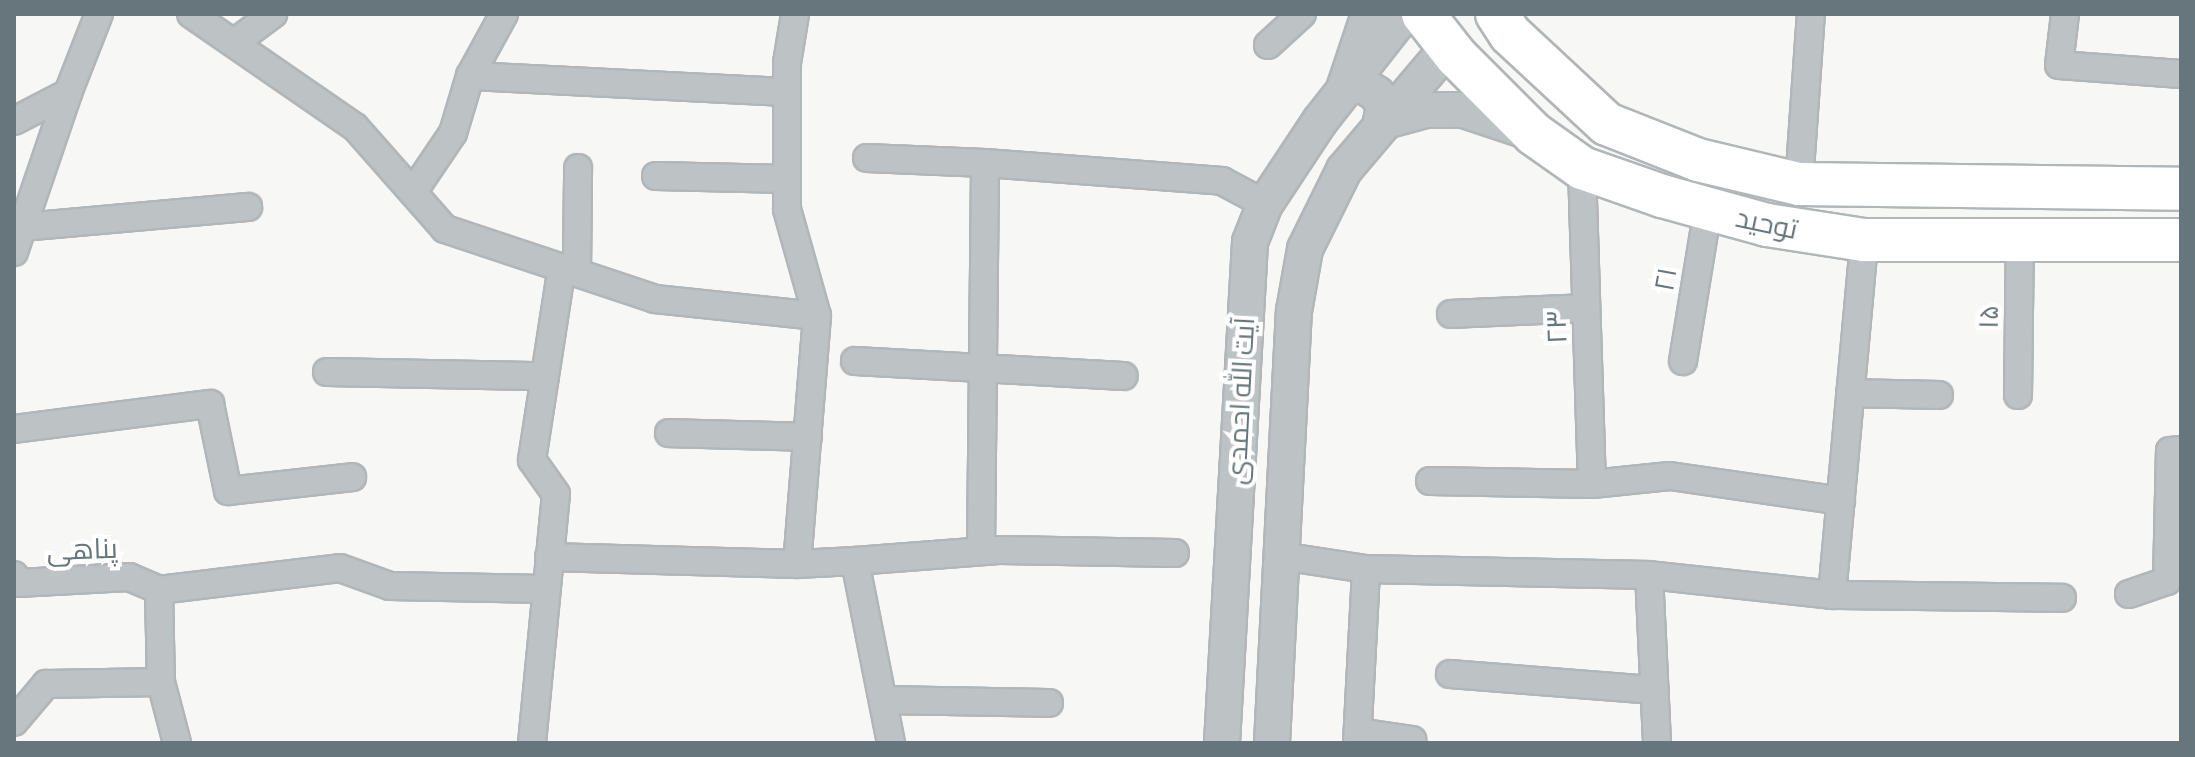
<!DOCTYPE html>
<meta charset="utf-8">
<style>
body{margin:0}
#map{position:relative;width:2195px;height:757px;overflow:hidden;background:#f7f7f5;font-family:Commissioner,Cairo,sans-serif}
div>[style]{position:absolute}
.roads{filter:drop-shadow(2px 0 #b1b6b8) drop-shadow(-2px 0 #b1b6b8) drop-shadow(0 2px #b1b6b8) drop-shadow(0 -2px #b1b6b8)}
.minor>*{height:26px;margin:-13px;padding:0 13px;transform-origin:13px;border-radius:13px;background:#bdc2c4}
.tertiary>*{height:34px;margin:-17px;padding:0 17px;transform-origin:17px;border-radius:17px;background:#bdc2c4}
.primary>*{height:42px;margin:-21px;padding:0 21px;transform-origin:21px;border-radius:21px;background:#fff}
span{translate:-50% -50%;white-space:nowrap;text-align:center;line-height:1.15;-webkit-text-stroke:8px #fff;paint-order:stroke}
.street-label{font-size:28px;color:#66767c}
.frame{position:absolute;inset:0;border:16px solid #66767c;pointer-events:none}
</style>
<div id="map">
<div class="roads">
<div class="minor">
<div style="left:191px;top:14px;width:199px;rotate:34.6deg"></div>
<div style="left:355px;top:127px;width:136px;rotate:48.6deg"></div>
<div style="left:445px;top:229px;width:221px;rotate:18.4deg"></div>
<div style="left:655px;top:299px;width:163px;rotate:6deg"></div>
<div style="left:817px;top:316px;width:111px;rotate:-105.7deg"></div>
<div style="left:787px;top:209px;width:146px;rotate:-90deg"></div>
<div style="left:787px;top:63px;width:50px;rotate:-80.7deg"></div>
<div style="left:2065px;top:14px;width:51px;rotate:96.7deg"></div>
<div style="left:2059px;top:65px;width:122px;rotate:4.2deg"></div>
<div style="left:234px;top:43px;width:49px;rotate:-36.6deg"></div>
<div style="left:1268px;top:45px;width:46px;rotate:-42.4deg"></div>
<div style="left:470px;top:76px;width:317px;rotate:2.9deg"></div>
<div style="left:14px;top:121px;width:61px;rotate:-27.4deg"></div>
<div style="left:68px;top:93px;width:85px;rotate:-68.6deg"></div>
<div style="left:867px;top:158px;width:118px;rotate:2.4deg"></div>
<div style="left:1582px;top:168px;width:316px;rotate:88.2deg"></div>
<div style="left:656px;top:176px;width:131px;rotate:1.3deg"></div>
<div style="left:1799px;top:184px;width:170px;rotate:-86deg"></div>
<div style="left:413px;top:192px;width:71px;rotate:-55.9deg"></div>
<div style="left:453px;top:133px;width:59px;rotate:-73.4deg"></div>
<div style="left:470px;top:76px;width:71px;rotate:-61.3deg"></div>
<div style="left:23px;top:227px;width:226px;rotate:-5.1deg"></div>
<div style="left:14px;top:252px;width:168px;rotate:-71.2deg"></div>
<div style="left:577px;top:272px;width:104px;rotate:-89.4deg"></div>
<div style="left:1451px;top:314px;width:135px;rotate:-2.5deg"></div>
<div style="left:817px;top:316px;width:249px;rotate:94.6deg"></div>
<div style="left:797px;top:564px;width:58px;rotate:-3deg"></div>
<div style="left:855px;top:561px;width:186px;rotate:78.8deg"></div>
<div style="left:855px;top:361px;width:269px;rotate:3.2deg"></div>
<div style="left:1683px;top:361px;width:154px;rotate:-80.7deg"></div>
<div style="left:327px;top:372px;width:218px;rotate:1.1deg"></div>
<div style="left:1850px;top:393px;width:89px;rotate:1.3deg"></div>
<div style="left:2018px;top:395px;width:155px;rotate:-89.3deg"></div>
<div style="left:14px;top:429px;width:198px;rotate:-7.3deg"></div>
<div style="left:210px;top:404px;width:89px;rotate:78.3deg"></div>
<div style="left:228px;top:491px;width:125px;rotate:-6.4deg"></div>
<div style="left:669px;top:433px;width:139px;rotate:1.6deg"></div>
<div style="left:1430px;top:481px;width:162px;rotate:1.1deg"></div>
<div style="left:1592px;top:484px;width:78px;rotate:-5.9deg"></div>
<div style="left:1670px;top:476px;width:173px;rotate:8.3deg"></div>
<div style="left:981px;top:551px;width:388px;rotate:-89.4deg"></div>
<div style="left:985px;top:163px;width:238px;rotate:4.3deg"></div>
<div style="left:1222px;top:181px;width:49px;rotate:28.1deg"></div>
<div style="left:1281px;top:556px;width:86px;rotate:8.7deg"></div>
<div style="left:1366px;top:569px;width:283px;rotate:1.2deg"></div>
<div style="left:549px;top:557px;width:248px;rotate:1.6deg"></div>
<div style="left:855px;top:561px;width:144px;rotate:-4.4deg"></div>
<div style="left:999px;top:550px;width:176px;rotate:1deg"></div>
<div style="left:14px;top:575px;width:9px;rotate:63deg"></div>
<div style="left:18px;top:583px;width:111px;rotate:-3.1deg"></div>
<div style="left:129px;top:577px;width:33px;rotate:23deg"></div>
<div style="left:159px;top:590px;width:92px;rotate:88.8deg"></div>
<div style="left:159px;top:590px;width:182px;rotate:-6.9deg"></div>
<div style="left:340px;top:568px;width:53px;rotate:19.8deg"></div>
<div style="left:390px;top:586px;width:156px;rotate:1.1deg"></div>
<div style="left:2129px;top:594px;width:40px;rotate:-18.9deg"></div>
<div style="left:2167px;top:581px;width:130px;rotate:-88.7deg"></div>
<div style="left:2170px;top:451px;width:11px;rotate:-5deg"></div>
<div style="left:1832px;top:595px;width:230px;rotate:0.7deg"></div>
<div style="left:1450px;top:674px;width:205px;rotate:4.5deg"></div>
<div style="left:883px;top:700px;width:166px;rotate:1deg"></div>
<div style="left:14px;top:722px;width:50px;rotate:-49.9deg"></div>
<div style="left:46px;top:684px;width:115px;rotate:-1deg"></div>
<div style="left:161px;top:682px;width:63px;rotate:75.3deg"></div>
<div style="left:1358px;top:732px;width:55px;rotate:8.4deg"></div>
<div style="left:532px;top:743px;width:250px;rotate:-84.5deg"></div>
<div style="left:556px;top:494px;width:42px;rotate:-125.2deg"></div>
<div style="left:532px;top:460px;width:195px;rotate:-81.2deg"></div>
<div style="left:1357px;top:743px;width:174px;rotate:-87deg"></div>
<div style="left:1657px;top:743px;width:168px;rotate:-92.7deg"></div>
<div style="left:1649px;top:575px;width:184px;rotate:6.2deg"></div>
<div style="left:1832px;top:595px;width:356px;rotate:-84.8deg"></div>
</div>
<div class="tertiary">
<div style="left:1369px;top:14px;width:76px;rotate:108.4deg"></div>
<div style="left:1345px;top:86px;width:19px"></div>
<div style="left:1364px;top:86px;width:15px;rotate:32deg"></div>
<div style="left:1377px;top:94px;width:15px;rotate:62deg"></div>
<div style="left:1384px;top:107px;width:15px;rotate:101deg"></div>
<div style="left:1381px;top:122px;width:47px;rotate:-14.9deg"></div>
<div style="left:1426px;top:110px;width:38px"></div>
<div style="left:1464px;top:110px;width:73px;rotate:18.4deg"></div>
<div style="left:1222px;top:743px;width:502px;rotate:-86.8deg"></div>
<div style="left:1250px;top:242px;width:41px;rotate:-68.5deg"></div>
<div style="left:1265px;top:204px;width:100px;rotate:-56.5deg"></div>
<div style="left:1320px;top:121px;width:136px;rotate:-51.9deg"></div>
<div style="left:1272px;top:743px;width:433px;rotate:-87.1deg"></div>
<div style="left:1294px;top:311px;width:63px;rotate:-79.9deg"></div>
<div style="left:1305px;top:249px;width:88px;rotate:-63.7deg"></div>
<div style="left:1344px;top:170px;width:162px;rotate:-49.7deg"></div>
</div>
<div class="primary">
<div style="left:1423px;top:14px;width:53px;rotate:51.8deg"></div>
<div style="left:1456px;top:56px;width:110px;rotate:45deg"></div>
<div style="left:1534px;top:134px;width:59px;rotate:35.3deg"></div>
<div style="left:1582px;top:168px;width:85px;rotate:19.3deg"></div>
<div style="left:1662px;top:196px;width:109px;rotate:15.4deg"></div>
<div style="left:1767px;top:225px;width:98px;rotate:8.8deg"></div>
<div style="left:1864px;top:240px;width:317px"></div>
<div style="left:1497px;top:14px;width:24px;rotate:57deg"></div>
<div style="left:1510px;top:34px;width:132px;rotate:42.9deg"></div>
<div style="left:1607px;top:124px;width:98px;rotate:21.6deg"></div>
<div style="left:1698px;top:160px;width:104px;rotate:13.4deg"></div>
<div style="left:1799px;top:184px;width:382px;rotate:0.7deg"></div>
</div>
</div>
<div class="street-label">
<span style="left:1767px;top:222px;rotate:12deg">توحید</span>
<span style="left:1664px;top:279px;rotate:-80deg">۲۱</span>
<span style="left:1987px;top:317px;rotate:-89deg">۱۵</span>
<span style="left:1555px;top:327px;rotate:-92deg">۲۳</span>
<span style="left:1239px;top:401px;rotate:-87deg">آیت الله احمدی</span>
<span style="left:82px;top:548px;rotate:-2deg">پناهی</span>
</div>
<div class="frame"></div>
</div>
